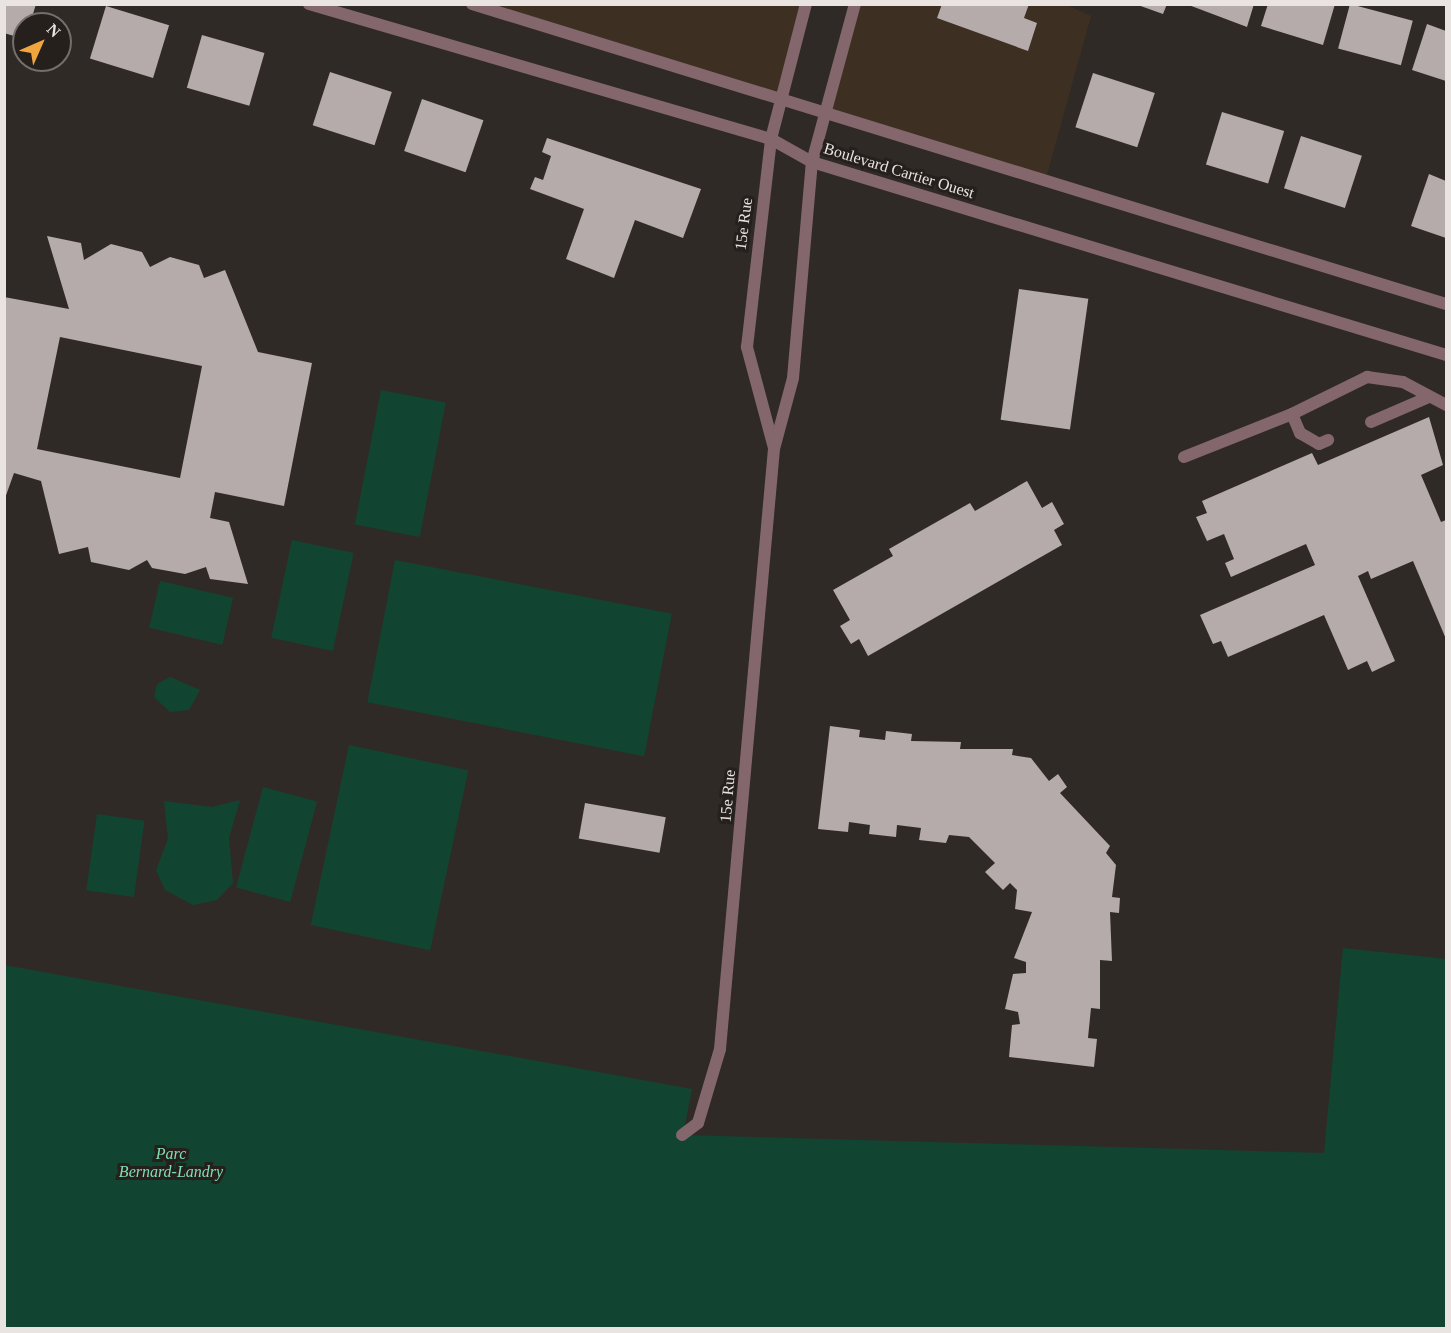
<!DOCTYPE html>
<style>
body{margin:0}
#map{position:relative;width:1451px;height:1333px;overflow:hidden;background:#302a27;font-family:Georgia,serif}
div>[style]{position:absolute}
.commercial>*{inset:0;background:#3d3022}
.green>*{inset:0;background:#114532;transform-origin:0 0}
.building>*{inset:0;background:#b4abaa;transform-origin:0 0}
.service>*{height:12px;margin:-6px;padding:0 6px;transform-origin:6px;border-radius:6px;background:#84676c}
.minor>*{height:12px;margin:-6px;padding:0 6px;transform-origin:6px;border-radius:6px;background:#84676c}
.tertiary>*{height:12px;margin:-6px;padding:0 6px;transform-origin:6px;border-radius:6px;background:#84676c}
span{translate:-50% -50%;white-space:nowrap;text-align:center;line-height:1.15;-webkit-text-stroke:6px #26201d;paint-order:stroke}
.street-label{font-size:16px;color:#e9e4e2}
.park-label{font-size:16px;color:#7de0b5;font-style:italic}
.frame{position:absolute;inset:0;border:6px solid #e9e4e2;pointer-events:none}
.north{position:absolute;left:12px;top:12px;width:60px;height:60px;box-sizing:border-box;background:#26201d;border:2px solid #746e6c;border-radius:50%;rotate:45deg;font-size:16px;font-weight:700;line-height:24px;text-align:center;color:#e9e4e2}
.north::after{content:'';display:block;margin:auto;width:21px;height:27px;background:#f0a63f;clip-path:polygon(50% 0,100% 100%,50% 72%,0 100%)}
</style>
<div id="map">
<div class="commercial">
<div style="clip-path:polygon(1064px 4px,1091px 16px,1046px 178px,823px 110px,855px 5px)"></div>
<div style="clip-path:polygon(472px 5px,806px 5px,779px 97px)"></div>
</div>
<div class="green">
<div style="left:381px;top:390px;width:66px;height:137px;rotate:11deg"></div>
<div style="left:292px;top:540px;width:63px;height:100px;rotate:12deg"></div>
<div style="left:395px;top:560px;width:282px;height:145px;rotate:11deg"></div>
<div style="left:160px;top:581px;width:75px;height:48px;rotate:13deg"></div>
<div style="clip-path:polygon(170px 677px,200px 690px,189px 710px,170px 712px,154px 697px,157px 684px)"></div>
<div style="left:349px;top:745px;width:122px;height:184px;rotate:12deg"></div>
<div style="left:263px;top:787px;width:56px;height:104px;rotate:15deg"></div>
<div style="clip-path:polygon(240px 800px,229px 838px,233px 883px,217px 900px,193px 905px,165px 890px,156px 870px,168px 839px,164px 801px,212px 807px)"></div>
<div style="left:97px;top:814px;width:48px;height:77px;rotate:8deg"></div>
<div style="clip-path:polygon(1343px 948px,1446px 959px,1446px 1328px,5px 1328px,4px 965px,692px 1089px,683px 1135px,1324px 1153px)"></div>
</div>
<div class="building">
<div style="clip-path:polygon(4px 4px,36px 4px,30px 24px,24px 24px,24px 39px,4px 33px)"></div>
<div style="clip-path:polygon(942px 4px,1029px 4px,1024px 18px,1037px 23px,1028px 51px,937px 18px)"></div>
<div style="clip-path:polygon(1135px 4px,1167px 4px,1163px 14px)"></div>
<div style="clip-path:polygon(1186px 4px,1254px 4px,1247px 27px)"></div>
<div style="clip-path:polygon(1268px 4px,1335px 4px,1323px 45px,1261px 26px)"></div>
<div style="left:1350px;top:4px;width:65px;height:46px;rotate:15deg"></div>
<div style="left:106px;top:6px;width:66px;height:55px;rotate:17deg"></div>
<div style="clip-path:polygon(1427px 24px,1446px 31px,1446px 81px,1412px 70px)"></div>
<div style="left:202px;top:35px;width:65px;height:55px;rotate:16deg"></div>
<div style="left:330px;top:72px;width:65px;height:56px;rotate:18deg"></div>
<div style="left:1093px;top:73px;width:65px;height:57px;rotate:18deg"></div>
<div style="left:422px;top:99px;width:65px;height:55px;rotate:19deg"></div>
<div style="left:1222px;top:112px;width:65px;height:55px;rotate:17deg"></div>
<div style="left:1301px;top:136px;width:64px;height:55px;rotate:18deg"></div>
<div style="clip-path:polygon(547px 138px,701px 189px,683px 238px,635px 220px,614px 278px,566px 259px,584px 209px,530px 189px,535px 177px,543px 180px,551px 156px,542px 152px)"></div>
<div style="clip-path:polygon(1429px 174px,1446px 181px,1446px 238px,1411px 226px)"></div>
<div style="clip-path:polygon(evenodd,47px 236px,81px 243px,84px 260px,111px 244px,142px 252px,150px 267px,170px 257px,199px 265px,204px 278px,225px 270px,258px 352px,312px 363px,284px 506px,215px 492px,210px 518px,229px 522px,248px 584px,210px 579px,206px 567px,185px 574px,152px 568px,147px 560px,129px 570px,91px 562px,88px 547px,59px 554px,41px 481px,14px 473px,4px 501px,4px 297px,69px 309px,47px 236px,60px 337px,202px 366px,180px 478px,37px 449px,60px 337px)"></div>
<div style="left:1019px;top:289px;width:70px;height:132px;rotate:8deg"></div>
<div style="clip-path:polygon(1429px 417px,1443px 465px,1421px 475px,1441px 522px,1446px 520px,1446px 639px,1413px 561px,1371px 579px,1368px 571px,1358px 576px,1395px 661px,1372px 672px,1367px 661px,1348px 670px,1324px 615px,1228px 657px,1221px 641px,1213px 644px,1200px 615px,1315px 565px,1306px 544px,1231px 577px,1225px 563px,1234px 559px,1224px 534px,1207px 541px,1196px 517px,1207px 513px,1202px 501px,1312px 453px,1318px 465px)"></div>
<div style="clip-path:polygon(1027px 481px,1042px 508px,1052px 502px,1064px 524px,1054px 530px,1062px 545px,868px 656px,859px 639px,851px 644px,840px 626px,850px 620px,833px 590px,893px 556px,889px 549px,970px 503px,975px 511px)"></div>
<div style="clip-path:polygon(830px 726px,860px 730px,859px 737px,885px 740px,886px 731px,912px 734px,911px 741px,961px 742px,960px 749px,1013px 749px,1012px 755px,1031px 758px,1049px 781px,1058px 774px,1067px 787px,1060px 793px,1110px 846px,1106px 853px,1116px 865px,1112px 897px,1120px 898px,1119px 913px,1110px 912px,1112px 961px,1100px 960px,1100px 1009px,1091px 1008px,1088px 1038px,1097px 1039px,1094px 1067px,1009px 1057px,1012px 1025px,1020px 1024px,1018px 1012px,1005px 1009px,1013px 974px,1026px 973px,1026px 962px,1014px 958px,1032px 912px,1015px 909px,1017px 890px,1010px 883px,1003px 890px,985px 872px,995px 863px,969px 837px,949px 835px,946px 843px,919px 840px,921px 828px,897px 825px,896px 837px,869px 834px,870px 825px,849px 822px,848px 832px,818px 829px)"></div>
<div style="left:585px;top:803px;width:82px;height:36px;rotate:10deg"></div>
</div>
<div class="service">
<div style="left:1292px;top:414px;width:21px;rotate:67deg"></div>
<div style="left:1300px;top:433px;width:22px;rotate:30deg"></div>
<div style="left:1319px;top:444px;width:10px;rotate:-24deg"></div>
<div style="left:1371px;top:422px;width:63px;rotate:-23.3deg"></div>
<div style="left:1184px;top:457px;width:116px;rotate:-21.7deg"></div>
<div style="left:1292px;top:414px;width:84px;rotate:-26.3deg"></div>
<div style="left:1367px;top:377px;width:36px;rotate:8deg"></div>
<div style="left:1403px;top:382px;width:49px;rotate:28.1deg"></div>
</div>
<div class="minor">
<div style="left:774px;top:448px;width:105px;rotate:-105deg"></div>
<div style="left:747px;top:347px;width:209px;rotate:-83.4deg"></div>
<div style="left:771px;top:139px;width:139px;rotate:-75.5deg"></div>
<div style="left:682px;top:1135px;width:20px;rotate:-37deg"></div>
<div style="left:698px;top:1123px;width:77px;rotate:-73.4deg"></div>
<div style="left:720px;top:1049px;width:602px;rotate:-84.86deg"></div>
<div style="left:774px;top:449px;width:73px;rotate:-75deg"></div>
<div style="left:793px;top:378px;width:217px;rotate:-85deg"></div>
<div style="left:812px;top:162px;width:164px;rotate:-74.8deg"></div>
</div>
<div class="tertiary">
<div style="left:309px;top:4px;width:481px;rotate:16.3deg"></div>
<div style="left:771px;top:139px;width:47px;rotate:29.3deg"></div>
<div style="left:812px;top:162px;width:663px;rotate:16.93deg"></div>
<div style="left:472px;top:4px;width:1019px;rotate:17.12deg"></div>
</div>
<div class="street-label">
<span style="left:899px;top:171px;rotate:17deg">Boulevard Cartier Ouest</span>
<span style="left:744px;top:224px;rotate:-83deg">15e Rue</span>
<span style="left:728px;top:796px;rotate:-85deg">15e Rue</span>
</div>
<div class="park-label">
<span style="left:171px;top:1163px">Parc<br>Bernard-Landry</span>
</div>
<div class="frame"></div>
<div class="north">N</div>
</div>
